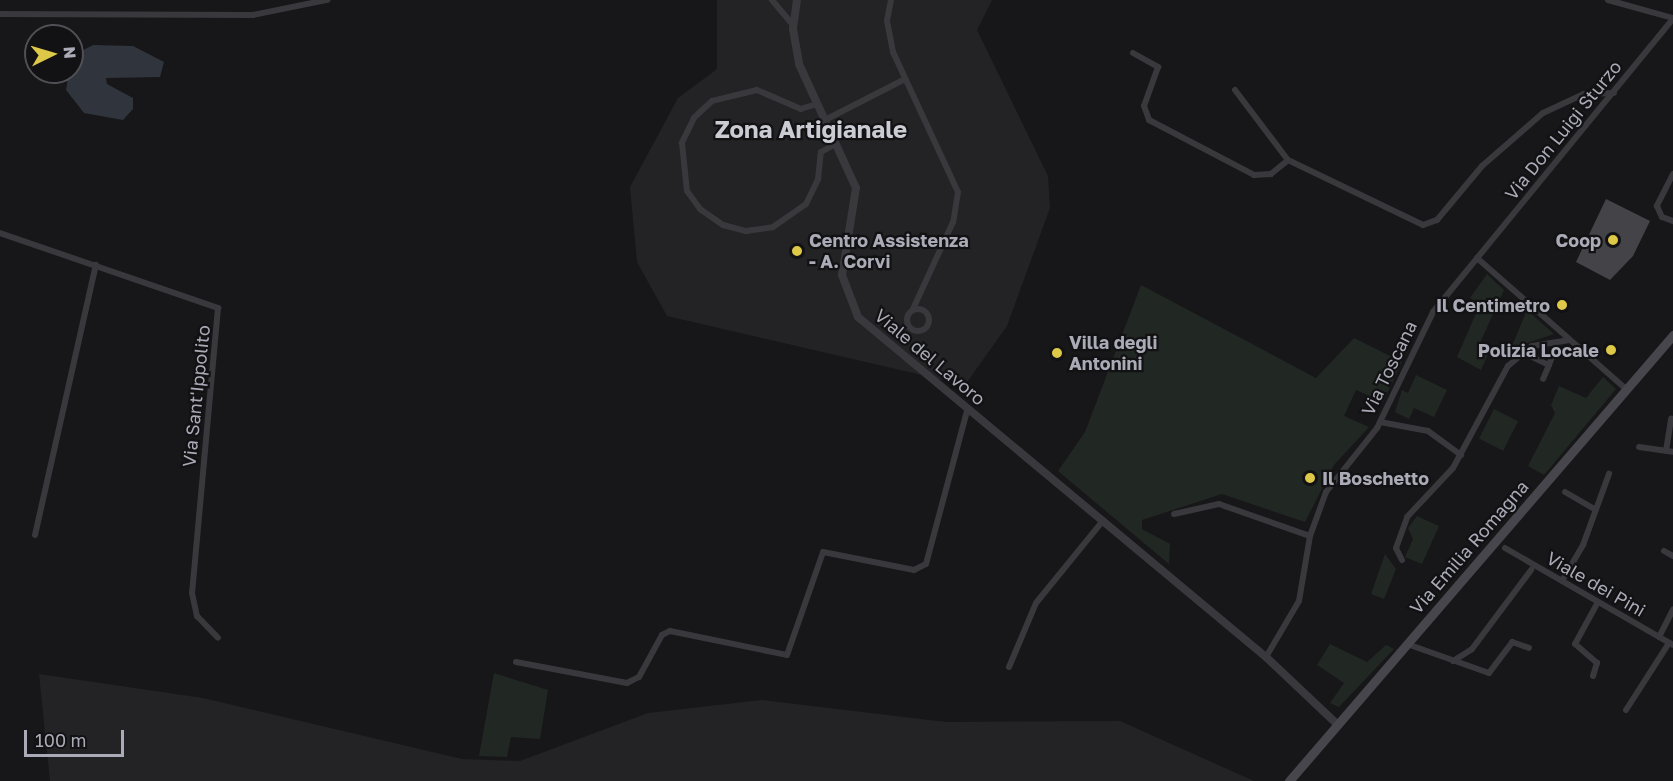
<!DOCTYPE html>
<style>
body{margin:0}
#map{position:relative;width:1673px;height:781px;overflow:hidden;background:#171618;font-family:"Golos Text",sans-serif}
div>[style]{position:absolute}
.built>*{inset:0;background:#232325}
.green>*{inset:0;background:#212823;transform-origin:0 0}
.water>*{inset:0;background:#30353d}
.building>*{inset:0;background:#444448}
.minor>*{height:6px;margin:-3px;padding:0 3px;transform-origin:3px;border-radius:3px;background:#38383d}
.minor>.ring{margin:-3px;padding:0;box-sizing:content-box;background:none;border:6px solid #38383d;border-radius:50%}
.tertiary>*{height:8px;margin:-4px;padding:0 4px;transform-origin:4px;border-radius:4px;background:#38383d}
.secondary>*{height:9px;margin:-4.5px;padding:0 4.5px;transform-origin:4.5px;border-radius:4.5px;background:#46464c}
.dots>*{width:16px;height:16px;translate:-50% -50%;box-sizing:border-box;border:3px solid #121113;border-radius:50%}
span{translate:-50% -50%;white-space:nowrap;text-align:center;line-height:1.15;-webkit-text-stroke:4.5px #121113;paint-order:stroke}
.street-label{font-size:18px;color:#aaabb7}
.poi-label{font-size:18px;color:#aaabb7;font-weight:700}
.right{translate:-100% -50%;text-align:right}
.left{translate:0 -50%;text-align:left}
.district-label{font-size:24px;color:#cacbd3;font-weight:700}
.north{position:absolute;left:24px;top:24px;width:60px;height:60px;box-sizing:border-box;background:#121113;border:2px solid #4f4f55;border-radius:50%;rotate:85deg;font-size:16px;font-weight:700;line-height:24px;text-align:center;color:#aaabb7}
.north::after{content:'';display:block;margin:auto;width:21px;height:27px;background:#dec848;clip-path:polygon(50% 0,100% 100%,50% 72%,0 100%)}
.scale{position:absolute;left:24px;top:730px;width:100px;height:27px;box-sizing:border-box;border:3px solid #aaabb7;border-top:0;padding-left:8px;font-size:18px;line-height:21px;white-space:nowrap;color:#aaabb7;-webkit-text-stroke:4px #121113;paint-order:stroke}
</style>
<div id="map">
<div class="built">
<div style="clip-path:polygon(717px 0,992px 0,977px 30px,1048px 176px,1050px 208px,1007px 326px,965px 385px,667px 316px,637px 262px,630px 187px,678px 98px,717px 69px)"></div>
<div style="clip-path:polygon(39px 674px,203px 698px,462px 759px,520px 761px,648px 713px,762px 700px,946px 722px,1120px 721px,1254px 781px,50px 781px)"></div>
</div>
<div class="green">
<div style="clip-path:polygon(1487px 274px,1504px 290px,1479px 345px,1488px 354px,1481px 370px,1457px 357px,1480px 304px,1470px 298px)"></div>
<div style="clip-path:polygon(1141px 285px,1316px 378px,1354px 338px,1402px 362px,1383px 402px,1356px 390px,1344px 416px,1369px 427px,1334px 465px,1305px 522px,1222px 494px,1142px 520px,1142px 529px,1170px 544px,1169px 564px,1058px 471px,1085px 432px)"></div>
<div style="clip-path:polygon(1527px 310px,1554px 334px,1518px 346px,1506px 360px)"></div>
<div style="clip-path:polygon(1416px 375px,1447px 390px,1434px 417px,1414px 408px,1409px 419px,1395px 412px,1402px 390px,1408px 393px)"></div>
<div style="clip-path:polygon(1603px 377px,1616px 389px,1544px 475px,1528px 466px,1555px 413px,1551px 405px,1559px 386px,1586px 398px)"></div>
<div style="left:1494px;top:409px;width:27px;height:33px;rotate:27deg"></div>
<div style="clip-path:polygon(1417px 516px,1439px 526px,1422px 564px,1405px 557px,1413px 539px,1408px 528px)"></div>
<div style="clip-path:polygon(1385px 554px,1396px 569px,1384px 599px,1371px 594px)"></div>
<div style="clip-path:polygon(1330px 644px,1367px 662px,1386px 645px,1394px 649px,1339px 707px,1330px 703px,1344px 683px,1317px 665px)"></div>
<div style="clip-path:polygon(494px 673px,548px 690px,540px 739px,511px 737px,507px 757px,479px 756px)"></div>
</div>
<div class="water">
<div style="clip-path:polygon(93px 45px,133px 46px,164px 62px,160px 77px,106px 78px,107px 84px,133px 98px,133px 109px,123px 120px,84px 113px,66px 90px,72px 56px)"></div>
</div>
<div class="building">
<div style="clip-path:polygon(1606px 199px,1650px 221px,1633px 256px,1610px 280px,1576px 262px)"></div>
</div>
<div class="minor">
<div style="left:772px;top:0;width:33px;rotate:50deg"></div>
<div style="left:891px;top:0;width:21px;rotate:101deg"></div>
<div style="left:887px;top:21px;width:32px;rotate:79deg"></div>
<div style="left:893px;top:52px;width:154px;rotate:65.1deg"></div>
<div style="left:958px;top:192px;width:30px;rotate:99deg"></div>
<div style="left:953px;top:222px;width:96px;rotate:114.7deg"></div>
<div style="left:1608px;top:0;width:67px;rotate:15.5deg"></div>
<div style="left:0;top:14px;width:253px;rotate:0.2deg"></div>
<div style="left:253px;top:15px;width:76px;rotate:-11.5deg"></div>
<div style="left:1133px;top:53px;width:29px;rotate:29deg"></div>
<div style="left:1158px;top:67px;width:41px;rotate:109.7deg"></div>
<div style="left:1144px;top:106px;width:15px;rotate:70deg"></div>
<div style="left:1149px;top:120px;width:119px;rotate:27.6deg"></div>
<div style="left:1254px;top:175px;width:17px;rotate:-3deg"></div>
<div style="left:1271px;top:174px;width:22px;rotate:-39deg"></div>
<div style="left:1288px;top:160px;width:150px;rotate:25.7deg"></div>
<div style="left:1423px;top:225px;width:15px;rotate:-20deg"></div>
<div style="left:1437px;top:220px;width:70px;rotate:-50.2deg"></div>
<div style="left:1482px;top:166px;width:81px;rotate:-41deg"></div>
<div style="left:1543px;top:113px;width:45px;rotate:-24.9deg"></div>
<div style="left:1584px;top:94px;width:30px;rotate:-2deg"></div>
<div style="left:1235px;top:90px;width:88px;rotate:52.9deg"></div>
<div style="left:817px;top:104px;width:17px;rotate:163deg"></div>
<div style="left:801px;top:109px;width:48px;rotate:-156.6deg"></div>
<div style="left:757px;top:90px;width:46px;rotate:166.3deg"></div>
<div style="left:712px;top:101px;width:25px;rotate:137deg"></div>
<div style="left:694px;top:118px;width:28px;rotate:116deg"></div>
<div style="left:682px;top:143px;width:48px;rotate:84.1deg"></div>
<div style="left:687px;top:191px;width:22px;rotate:54deg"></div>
<div style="left:700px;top:209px;width:28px;rotate:35deg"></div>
<div style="left:723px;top:225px;width:24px;rotate:15deg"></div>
<div style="left:746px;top:231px;width:27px;rotate:-8deg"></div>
<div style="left:773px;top:227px;width:40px;rotate:-34.9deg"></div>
<div style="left:806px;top:204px;width:28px;rotate:-64deg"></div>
<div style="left:818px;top:179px;width:27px;rotate:-84deg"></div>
<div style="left:821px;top:152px;width:18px;rotate:-29deg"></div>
<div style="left:825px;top:120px;width:90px;rotate:-27.1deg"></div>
<div style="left:1673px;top:174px;width:36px;rotate:117deg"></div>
<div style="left:1657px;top:206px;width:12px;rotate:66deg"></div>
<div style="left:1662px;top:217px;width:12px;rotate:20deg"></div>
<div style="left:0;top:233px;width:231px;rotate:19deg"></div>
<div style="left:218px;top:308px;width:286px;rotate:95.2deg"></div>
<div style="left:192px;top:593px;width:24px;rotate:78deg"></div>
<div style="left:197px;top:616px;width:30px;rotate:46deg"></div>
<div style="left:1477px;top:258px;width:198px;rotate:41.3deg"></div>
<div class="ring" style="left:907px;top:309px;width:16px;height:16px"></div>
<div style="left:1522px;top:352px;width:30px;rotate:26deg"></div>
<div style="left:1549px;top:365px;width:15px;rotate:113deg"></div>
<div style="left:1549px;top:365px;width:14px;rotate:-69deg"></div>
<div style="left:1380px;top:422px;width:49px;rotate:10.6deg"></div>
<div style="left:1428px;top:431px;width:41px;rotate:36deg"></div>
<div style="left:1639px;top:447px;width:34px;rotate:8deg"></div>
<div style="left:1666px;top:451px;width:33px;rotate:-81deg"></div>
<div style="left:1565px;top:492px;width:34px;rotate:30deg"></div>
<div style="left:1174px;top:514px;width:46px;rotate:-12.5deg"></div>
<div style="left:1219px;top:504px;width:96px;rotate:19.4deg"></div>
<div style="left:35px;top:535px;width:277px;rotate:-77.3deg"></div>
<div style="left:1505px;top:548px;width:194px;rotate:30deg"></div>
<div style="left:1664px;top:551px;width:10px;rotate:29deg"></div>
<div style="left:1402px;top:560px;width:13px;rotate:-117deg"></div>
<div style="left:1396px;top:548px;width:33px;rotate:-70deg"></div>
<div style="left:1407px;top:517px;width:67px;rotate:-46.8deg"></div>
<div style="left:1453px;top:468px;width:116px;rotate:-61.7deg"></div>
<div style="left:1508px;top:366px;width:31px;rotate:-40deg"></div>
<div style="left:1532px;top:346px;width:38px;rotate:-9deg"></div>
<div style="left:1562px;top:581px;width:42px;rotate:-59.7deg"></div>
<div style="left:1583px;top:545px;width:76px;rotate:-69.9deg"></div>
<div style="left:1659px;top:637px;width:31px;rotate:-63deg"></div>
<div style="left:1407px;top:644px;width:87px;rotate:19.5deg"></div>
<div style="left:1489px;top:673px;width:39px;rotate:-53deg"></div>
<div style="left:1512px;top:642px;width:18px;rotate:19deg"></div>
<div style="left:1266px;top:657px;width:65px;rotate:-59.5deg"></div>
<div style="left:1299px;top:601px;width:66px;rotate:-80.4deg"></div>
<div style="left:1310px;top:536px;width:47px;rotate:-70deg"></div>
<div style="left:1326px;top:492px;width:82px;rotate:-51.4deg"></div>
<div style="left:1377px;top:428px;width:129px;rotate:-64.2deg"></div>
<div style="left:1433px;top:312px;width:379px;rotate:-50.7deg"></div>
<div style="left:1453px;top:661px;width:22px;rotate:-32deg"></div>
<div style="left:1472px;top:649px;width:99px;rotate:-53.2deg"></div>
<div style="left:516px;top:662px;width:113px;rotate:10.7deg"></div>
<div style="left:627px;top:683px;width:13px;rotate:-27deg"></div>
<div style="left:639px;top:677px;width:48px;rotate:-61.3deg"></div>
<div style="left:662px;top:635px;width:9px;rotate:-27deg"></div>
<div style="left:670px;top:631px;width:119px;rotate:11.6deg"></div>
<div style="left:787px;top:655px;width:109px;rotate:-70.7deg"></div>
<div style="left:823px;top:552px;width:93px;rotate:11.2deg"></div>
<div style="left:914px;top:570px;width:13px;rotate:-27deg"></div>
<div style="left:926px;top:564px;width:158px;rotate:-75deg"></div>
<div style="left:1009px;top:667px;width:69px;rotate:-67.1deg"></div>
<div style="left:1036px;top:603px;width:103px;rotate:-50.9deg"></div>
<div style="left:1593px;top:676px;width:14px;rotate:-73deg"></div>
<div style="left:1597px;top:663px;width:29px;rotate:-139deg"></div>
<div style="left:1575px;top:644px;width:48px;rotate:-61.3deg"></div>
<div style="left:1626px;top:710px;width:80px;rotate:-57.3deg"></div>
</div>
<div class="tertiary">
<div style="left:797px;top:0;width:29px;rotate:98deg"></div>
<div style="left:793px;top:29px;width:36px;rotate:80deg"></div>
<div style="left:799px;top:64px;width:136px;rotate:65.3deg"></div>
<div style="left:856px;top:188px;width:88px;rotate:99.1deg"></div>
<div style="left:842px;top:275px;width:45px;rotate:69.1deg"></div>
<div style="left:858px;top:317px;width:531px;rotate:39.81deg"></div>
<div style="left:1266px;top:657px;width:99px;rotate:43.4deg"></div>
</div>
<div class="secondary">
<div style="left:1289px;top:781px;width:589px;rotate:-49.27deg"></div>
</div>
<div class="dots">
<div style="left:1613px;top:240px;background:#dec848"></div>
<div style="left:797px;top:251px;background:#dec848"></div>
<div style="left:1562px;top:305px;background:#dec848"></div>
<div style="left:1611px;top:350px;background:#dec848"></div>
<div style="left:1057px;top:353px;background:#dec848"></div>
<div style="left:1310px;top:478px;background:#dec848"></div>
</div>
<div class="street-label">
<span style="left:1563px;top:130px;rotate:-51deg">Via Don Luigi Sturzo</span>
<span style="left:930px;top:357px;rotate:40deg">Viale del Lavoro</span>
<span style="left:1389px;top:368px;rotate:-64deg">Via Toscana</span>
<span style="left:196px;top:396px;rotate:-84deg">Via Sant'Ippolito</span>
<span style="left:1469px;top:547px;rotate:-49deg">Via Emilia Romagna</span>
<span style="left:1596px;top:584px;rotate:30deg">Viale dei Pini</span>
</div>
<div class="poi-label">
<span class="right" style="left:1601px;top:240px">Coop</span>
<span class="left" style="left:809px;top:251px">Centro Assistenza<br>- A. Corvi</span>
<span class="right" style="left:1550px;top:305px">Il Centimetro</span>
<span class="left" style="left:1069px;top:353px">Villa degli<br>Antonini</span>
<span class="right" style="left:1599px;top:350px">Polizia Locale</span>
<span class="left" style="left:1322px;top:478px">Il Boschetto</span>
</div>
<div class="district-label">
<span style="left:811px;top:129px">Zona Artigianale</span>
</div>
<div class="north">N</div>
<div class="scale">100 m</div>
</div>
